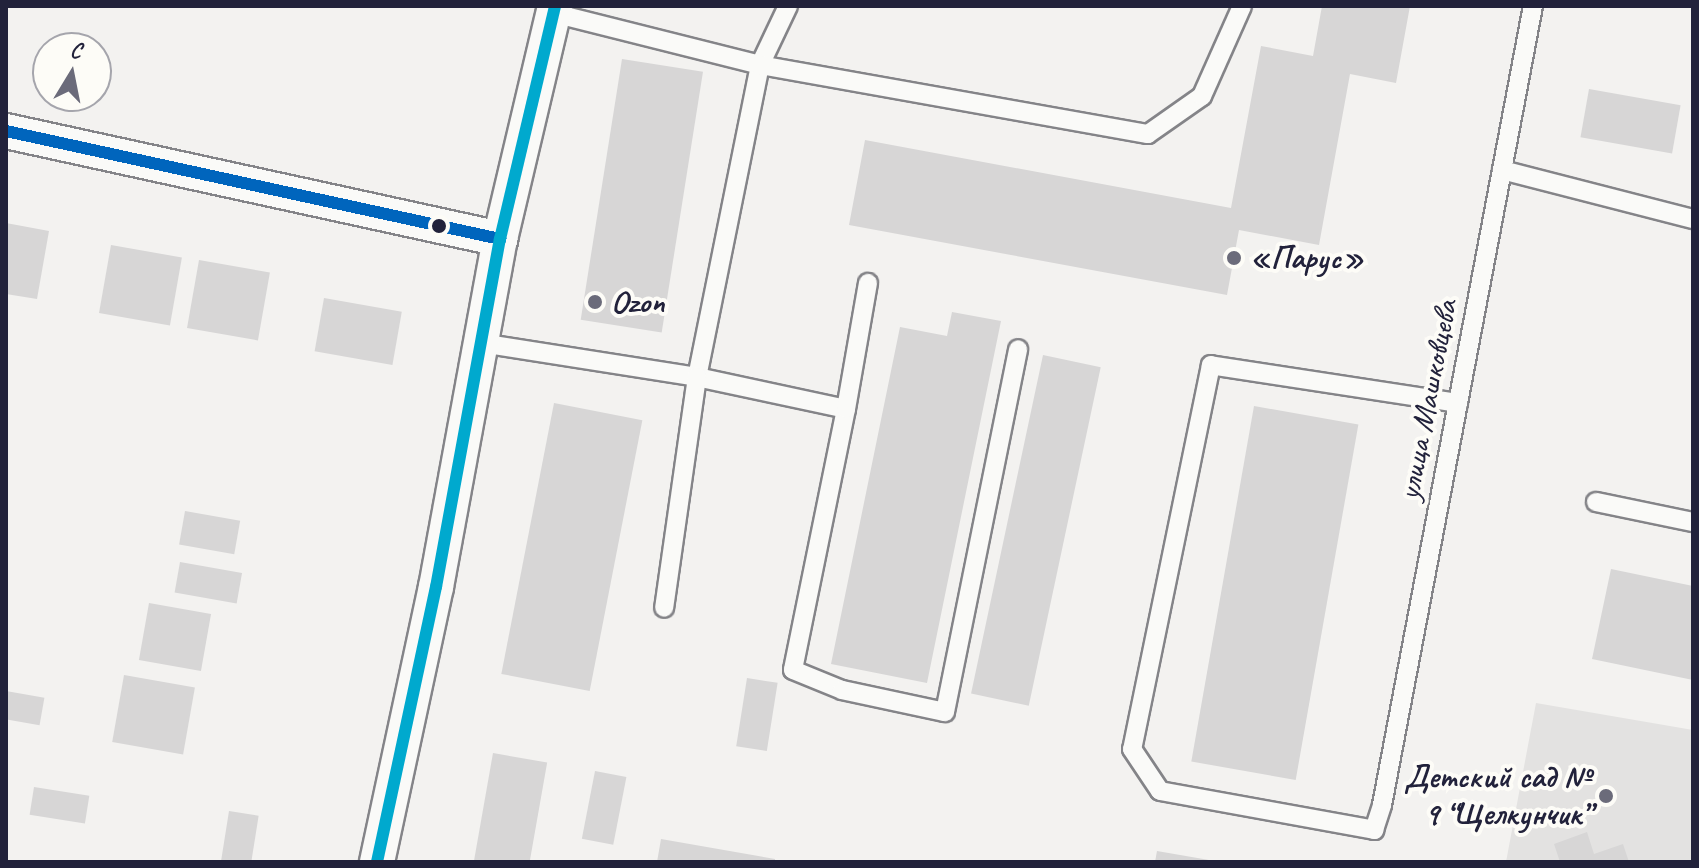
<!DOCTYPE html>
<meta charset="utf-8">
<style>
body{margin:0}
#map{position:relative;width:1699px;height:868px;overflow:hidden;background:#f3f2f0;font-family:Caveat,sans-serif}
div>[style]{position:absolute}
.built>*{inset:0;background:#e3e2e1}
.building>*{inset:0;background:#d7d6d6;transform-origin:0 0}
.roads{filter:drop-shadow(2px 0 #848488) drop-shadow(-2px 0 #848488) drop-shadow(0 2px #848488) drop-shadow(0 -2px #848488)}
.lane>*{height:18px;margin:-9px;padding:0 9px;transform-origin:9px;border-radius:9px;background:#fafaf8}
.street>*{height:34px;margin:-17px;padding:0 17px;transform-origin:17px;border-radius:17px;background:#fafaf8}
.bus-1>*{height:12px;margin:-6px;padding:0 6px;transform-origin:6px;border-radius:6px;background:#0065bd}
.bus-2>*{height:12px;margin:-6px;padding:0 6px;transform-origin:6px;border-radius:6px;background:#00a9ce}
.dots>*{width:22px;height:22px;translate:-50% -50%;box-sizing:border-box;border:4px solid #fdfcf7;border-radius:50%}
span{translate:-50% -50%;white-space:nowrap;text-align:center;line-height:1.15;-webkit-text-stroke:8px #fdfcf7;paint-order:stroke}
.poi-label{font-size:32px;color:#22223b;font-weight:700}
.left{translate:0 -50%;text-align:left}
.right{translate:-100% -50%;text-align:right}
.street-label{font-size:32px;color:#22223b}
.frame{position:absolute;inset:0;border:8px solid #22223b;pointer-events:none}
.north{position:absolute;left:32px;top:32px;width:80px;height:80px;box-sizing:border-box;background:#fdfcf7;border:2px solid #a5a5ac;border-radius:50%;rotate:10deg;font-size:22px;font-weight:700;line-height:32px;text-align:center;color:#22223b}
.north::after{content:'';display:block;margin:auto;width:28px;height:36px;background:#6b6b7a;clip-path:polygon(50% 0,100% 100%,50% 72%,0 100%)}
</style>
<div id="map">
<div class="built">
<div style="clip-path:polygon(1536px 703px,1693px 730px,1693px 862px,1506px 862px)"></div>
</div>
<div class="building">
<div style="clip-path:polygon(1322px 6px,1410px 6px,1396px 83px,1350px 74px,1319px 245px,1239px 230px,1227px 295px,849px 225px,865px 140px,1231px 208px,1261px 46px,1313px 56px)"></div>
<div style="left:622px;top:59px;width:82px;height:264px;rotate:9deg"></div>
<div style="left:1589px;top:89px;width:93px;height:49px;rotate:10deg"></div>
<div style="clip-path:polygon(6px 223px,49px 231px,37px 299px,6px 294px)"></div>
<div style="left:111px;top:245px;width:72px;height:69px;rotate:10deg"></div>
<div style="left:199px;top:260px;width:72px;height:69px;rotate:10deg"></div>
<div style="left:324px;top:298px;width:79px;height:54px;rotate:10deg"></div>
<div style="clip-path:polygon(952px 312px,1001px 321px,927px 683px,831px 664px,900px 327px,947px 336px)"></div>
<div style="left:1043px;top:355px;width:59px;height:346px;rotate:12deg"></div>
<div style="left:554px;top:403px;width:90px;height:276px;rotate:11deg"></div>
<div style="left:1254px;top:406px;width:106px;height:361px;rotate:10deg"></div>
<div style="left:185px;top:511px;width:56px;height:34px;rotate:10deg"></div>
<div style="left:180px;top:562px;width:63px;height:31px;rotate:10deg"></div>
<div style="clip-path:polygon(1611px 569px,1693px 586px,1693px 680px,1592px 659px)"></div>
<div style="left:149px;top:603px;width:63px;height:58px;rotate:10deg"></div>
<div style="left:124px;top:675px;width:72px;height:68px;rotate:10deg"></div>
<div style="left:747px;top:678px;width:31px;height:69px;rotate:9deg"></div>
<div style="left:6px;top:691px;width:39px;height:28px;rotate:10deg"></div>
<div style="left:493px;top:753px;width:55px;height:111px;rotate:10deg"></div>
<div style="left:595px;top:771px;width:32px;height:69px;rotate:11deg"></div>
<div style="left:34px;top:787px;width:56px;height:28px;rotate:9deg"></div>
<div style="left:229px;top:811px;width:30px;height:52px;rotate:9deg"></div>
<div style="clip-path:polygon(1587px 832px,1594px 854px,1623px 844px,1629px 862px,1560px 862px,1554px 844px)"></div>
<div style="clip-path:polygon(661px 839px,775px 859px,775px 862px,657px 862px)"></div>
<div style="clip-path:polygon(1157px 851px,1209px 860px,1208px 862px,1155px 862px)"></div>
</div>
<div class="roads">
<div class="lane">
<div style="left:788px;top:6px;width:65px;rotate:115.4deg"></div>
<div style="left:760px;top:65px;width:318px;rotate:101.4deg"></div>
<div style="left:697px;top:377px;width:152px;rotate:12.1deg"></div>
<div style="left:846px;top:409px;width:266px;rotate:101.5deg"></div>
<div style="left:793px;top:670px;width:53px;rotate:22.2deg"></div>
<div style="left:842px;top:690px;width:105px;rotate:12.1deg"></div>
<div style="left:945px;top:712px;width:370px;rotate:-78.6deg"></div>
<div style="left:553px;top:13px;width:213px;rotate:14.1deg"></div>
<div style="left:760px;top:65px;width:394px;rotate:10.1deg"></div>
<div style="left:1148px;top:134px;width:66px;rotate:-35.1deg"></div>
<div style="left:1202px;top:96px;width:98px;rotate:-66deg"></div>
<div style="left:1502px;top:170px;width:197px;rotate:14.4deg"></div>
<div style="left:481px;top:343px;width:219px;rotate:8.9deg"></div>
<div style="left:697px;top:377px;width:233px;rotate:98.1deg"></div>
<div style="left:1458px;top:403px;width:250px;rotate:-171.3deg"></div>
<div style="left:1211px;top:365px;width:392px;rotate:101.6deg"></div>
<div style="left:1132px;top:749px;width:50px;rotate:56.3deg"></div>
<div style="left:1160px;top:791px;width:218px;rotate:10.3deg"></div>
<div style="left:1374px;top:830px;width:26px;rotate:-72deg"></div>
<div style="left:1382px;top:805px;width:813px;rotate:-79.3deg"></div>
<div style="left:846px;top:409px;width:128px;rotate:-80.1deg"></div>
<div style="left:1596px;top:502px;width:99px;rotate:11.7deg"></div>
</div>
<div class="street">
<div style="left:6px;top:131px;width:506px;rotate:12.33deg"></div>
<div style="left:377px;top:862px;width:281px;rotate:-77.9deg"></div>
<div style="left:436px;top:587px;width:354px;rotate:-79.6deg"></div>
<div style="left:500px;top:239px;width:239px;rotate:-76.7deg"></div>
</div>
</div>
<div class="bus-1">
<div style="left:6px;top:131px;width:506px;rotate:12.33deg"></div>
</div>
<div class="bus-2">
<div style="left:377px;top:862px;width:281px;rotate:-77.9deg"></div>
<div style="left:436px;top:587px;width:354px;rotate:-79.6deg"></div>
<div style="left:500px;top:239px;width:239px;rotate:-76.7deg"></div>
</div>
<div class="dots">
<div style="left:439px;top:226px;background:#22223b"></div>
<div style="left:1234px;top:258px;background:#6b6b7a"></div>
<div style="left:595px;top:302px;background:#6b6b7a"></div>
<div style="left:1606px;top:796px;background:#6b6b7a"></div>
</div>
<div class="poi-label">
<span class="left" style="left:1250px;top:258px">«Парус»</span>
<span class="left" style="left:611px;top:302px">Ozon</span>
<span class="right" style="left:1590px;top:796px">Детский сад №<br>9 “Щелкунчик”</span>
</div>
<div class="street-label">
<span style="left:1428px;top:400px;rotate:-79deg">улица Машковцева</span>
</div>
<div class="frame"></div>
<div class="north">С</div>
</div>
